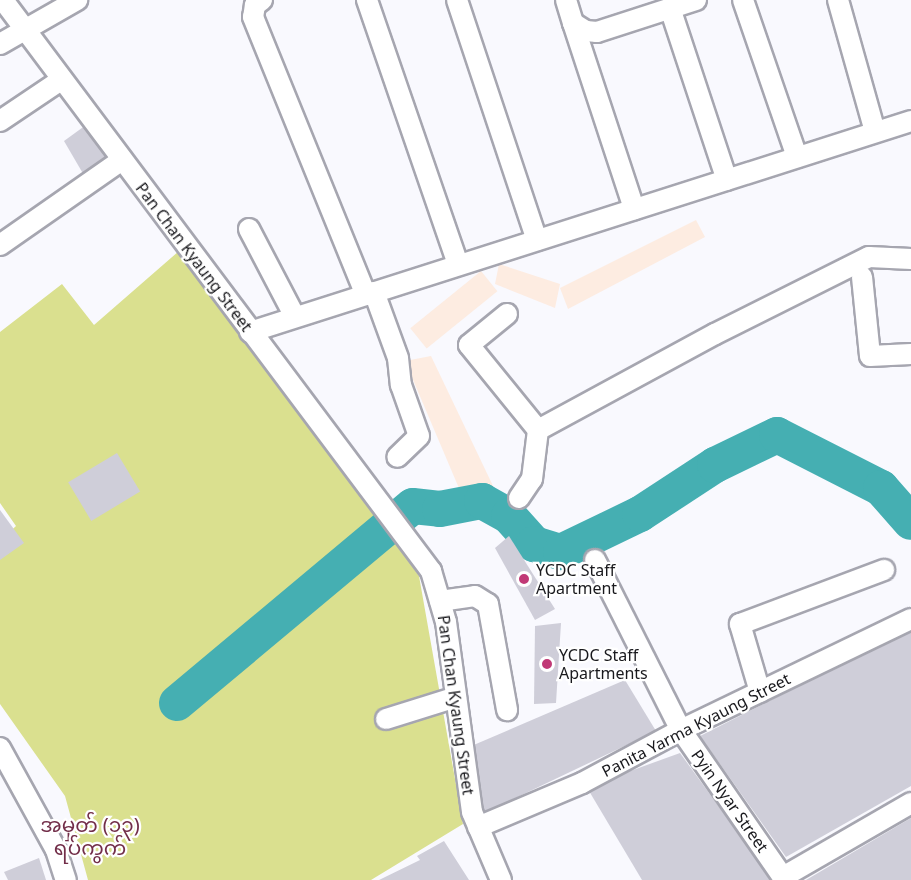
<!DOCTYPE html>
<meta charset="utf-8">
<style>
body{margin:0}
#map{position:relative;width:911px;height:880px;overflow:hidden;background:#f9f9fe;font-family:"Noto Sans","Noto Sans Myanmar",sans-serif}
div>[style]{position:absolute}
.commercial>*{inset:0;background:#fdece1;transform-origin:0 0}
.green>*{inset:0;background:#dae08f}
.river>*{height:36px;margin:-18px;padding:0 18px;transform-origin:18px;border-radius:18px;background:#45afb2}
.building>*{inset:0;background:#cfced9;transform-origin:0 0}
.roads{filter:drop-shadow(2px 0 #a6a6b0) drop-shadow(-2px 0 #a6a6b0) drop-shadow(0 2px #a6a6b0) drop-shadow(0 -2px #a6a6b0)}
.minor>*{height:20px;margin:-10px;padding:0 10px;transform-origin:10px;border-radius:10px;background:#fff}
.dots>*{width:16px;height:16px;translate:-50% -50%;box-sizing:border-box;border:3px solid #fff;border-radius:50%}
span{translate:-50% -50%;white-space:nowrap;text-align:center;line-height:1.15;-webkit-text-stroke:4.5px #fff;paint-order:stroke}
.street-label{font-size:16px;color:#19191d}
.poi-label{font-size:16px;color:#19191d}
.left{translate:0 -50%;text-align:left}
.quarter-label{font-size:20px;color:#722e49}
</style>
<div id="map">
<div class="commercial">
<div style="clip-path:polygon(696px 220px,705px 237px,568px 309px,560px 288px)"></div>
<div style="clip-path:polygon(499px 264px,560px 284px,555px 308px,495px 284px)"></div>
<div style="left:481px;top:271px;width:26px;height:91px;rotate:51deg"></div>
<div style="clip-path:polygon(431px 356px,494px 488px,461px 493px,405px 361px)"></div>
</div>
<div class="green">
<div style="clip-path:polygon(179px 251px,381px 519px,419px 576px,463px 824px,371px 880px,88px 880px,65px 796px,0 704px,0 541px,16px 526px,0 503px,0 332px,62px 284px,94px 325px)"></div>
</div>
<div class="river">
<div style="left:177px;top:703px;width:307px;rotate:-39.9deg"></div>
<div style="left:413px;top:506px;width:27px;rotate:6deg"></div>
<div style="left:440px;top:509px;width:43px;rotate:-10.8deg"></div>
<div style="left:482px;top:501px;width:31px;rotate:29deg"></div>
<div style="left:509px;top:516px;width:38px;rotate:48deg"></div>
<div style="left:534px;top:544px;width:28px;rotate:17deg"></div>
<div style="left:561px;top:552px;width:88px;rotate:-25.7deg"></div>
<div style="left:640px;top:514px;width:90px;rotate:-33.2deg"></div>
<div style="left:715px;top:465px;width:69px;rotate:-25.8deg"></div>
<div style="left:777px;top:435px;width:117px;rotate:27deg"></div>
<div style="left:881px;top:488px;width:45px;rotate:48.6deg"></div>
</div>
<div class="building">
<div style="clip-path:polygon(86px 125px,112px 159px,85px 177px,64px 141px)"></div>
<div style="left:117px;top:453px;width:45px;height:57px;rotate:59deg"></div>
<div style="clip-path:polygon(0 510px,24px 543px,0 560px)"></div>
<div style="clip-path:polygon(509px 536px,555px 609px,535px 620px,495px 548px)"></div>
<div style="clip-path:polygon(561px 623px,556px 703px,534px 704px,535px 626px)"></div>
<div style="clip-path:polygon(911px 630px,911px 786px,786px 857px,700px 736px)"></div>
<div style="clip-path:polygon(625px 680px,656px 731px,484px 813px,469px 747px)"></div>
<div style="clip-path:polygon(680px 753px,749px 848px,770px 880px,642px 880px,589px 791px,611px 778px)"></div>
<div style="clip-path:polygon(911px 818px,911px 880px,806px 880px)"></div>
<div style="clip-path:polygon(444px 841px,469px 880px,379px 880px,420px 860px,417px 856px)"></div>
<div style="clip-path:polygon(39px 858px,46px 880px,8px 880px,4px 872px)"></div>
</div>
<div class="roads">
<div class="minor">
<div style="left:3px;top:0;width:714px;rotate:53.15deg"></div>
<div style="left:431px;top:571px;width:53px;rotate:73.6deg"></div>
<div style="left:446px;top:622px;width:192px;rotate:82.2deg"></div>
<div style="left:472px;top:812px;width:74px;rotate:66.9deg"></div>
<div style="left:262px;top:0;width:9px;rotate:144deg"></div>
<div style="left:255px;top:5px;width:12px;rotate:99deg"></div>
<div style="left:253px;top:17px;width:300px;rotate:67.9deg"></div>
<div style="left:367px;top:0;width:280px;rotate:71deg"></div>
<div style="left:457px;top:0;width:253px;rotate:71.6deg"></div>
<div style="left:566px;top:0;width:24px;rotate:73deg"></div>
<div style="left:573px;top:23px;width:15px;rotate:32deg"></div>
<div style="left:586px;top:31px;width:11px;rotate:5deg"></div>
<div style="left:597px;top:32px;width:104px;rotate:-17.9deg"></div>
<div style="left:743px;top:0;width:166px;rotate:71deg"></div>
<div style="left:838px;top:0;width:137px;rotate:74.3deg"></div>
<div style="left:670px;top:8px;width:181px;rotate:71.7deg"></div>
<div style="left:573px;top:23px;width:196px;rotate:71.8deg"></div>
<div style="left:0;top:44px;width:89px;rotate:-29.7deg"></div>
<div style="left:0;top:121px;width:73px;rotate:-33.9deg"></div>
<div style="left:249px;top:229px;width:99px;rotate:62.4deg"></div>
<div style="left:0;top:245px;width:149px;rotate:-34.9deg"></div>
<div style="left:862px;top:277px;width:79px;rotate:84.2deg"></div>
<div style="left:870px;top:356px;width:41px;rotate:-2.8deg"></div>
<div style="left:374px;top:292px;width:70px;rotate:70deg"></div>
<div style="left:398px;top:358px;width:27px;rotate:84deg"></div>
<div style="left:401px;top:385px;width:54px;rotate:70.6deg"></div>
<div style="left:419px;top:436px;width:30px;rotate:136deg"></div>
<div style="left:507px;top:314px;width:49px;rotate:140.8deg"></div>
<div style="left:469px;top:345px;width:109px;rotate:50.9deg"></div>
<div style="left:538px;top:430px;width:201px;rotate:-28.5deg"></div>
<div style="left:715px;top:334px;width:172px;rotate:-26.6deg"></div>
<div style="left:869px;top:257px;width:42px;rotate:2.7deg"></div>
<div style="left:250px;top:332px;width:694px;rotate:-17.7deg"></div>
<div style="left:519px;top:498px;width:23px;rotate:-56deg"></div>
<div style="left:532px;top:479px;width:49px;rotate:-83deg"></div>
<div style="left:595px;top:560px;width:191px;rotate:63.2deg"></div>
<div style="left:681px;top:730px;width:183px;rotate:55.3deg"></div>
<div style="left:440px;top:601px;width:35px;rotate:-8deg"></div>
<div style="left:475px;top:596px;width:15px;rotate:32deg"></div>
<div style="left:488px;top:604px;width:108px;rotate:79.8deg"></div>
<div style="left:760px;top:692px;width:71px;rotate:-106.4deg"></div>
<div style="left:740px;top:624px;width:154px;rotate:-20.6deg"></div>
<div style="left:386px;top:719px;width:73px;rotate:-17.4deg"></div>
<div style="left:0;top:748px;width:116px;rotate:61.2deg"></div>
<div style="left:56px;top:850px;width:32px;rotate:72deg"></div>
<div style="left:478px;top:827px;width:113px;rotate:-22.9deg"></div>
<div style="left:582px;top:783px;width:112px;rotate:-28.2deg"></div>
<div style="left:681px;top:730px;width:255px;rotate:-25.8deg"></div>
<div style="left:783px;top:877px;width:148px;rotate:-30deg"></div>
</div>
</div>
<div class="dots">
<div style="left:524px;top:579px;background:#c13976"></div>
<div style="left:547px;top:664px;background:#c13976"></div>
</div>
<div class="street-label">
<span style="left:194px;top:257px;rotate:53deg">Pan Chan Kyaung Street</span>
<span style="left:456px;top:705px;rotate:82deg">Pan Chan Kyaung Street</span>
<span style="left:696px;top:725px;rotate:-27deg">Panita Yarma Kyaung Street</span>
<span style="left:730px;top:801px;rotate:55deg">Pyin Nyar Street</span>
</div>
<div class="poi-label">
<span class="left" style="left:536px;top:579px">YCDC Staff<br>Apartment</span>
<span class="left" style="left:559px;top:664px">YCDC Staff<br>Apartments</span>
</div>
<div class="quarter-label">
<span style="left:90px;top:836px">အမှတ် (၁၃)<br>ရပ်ကွက်</span>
</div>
</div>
